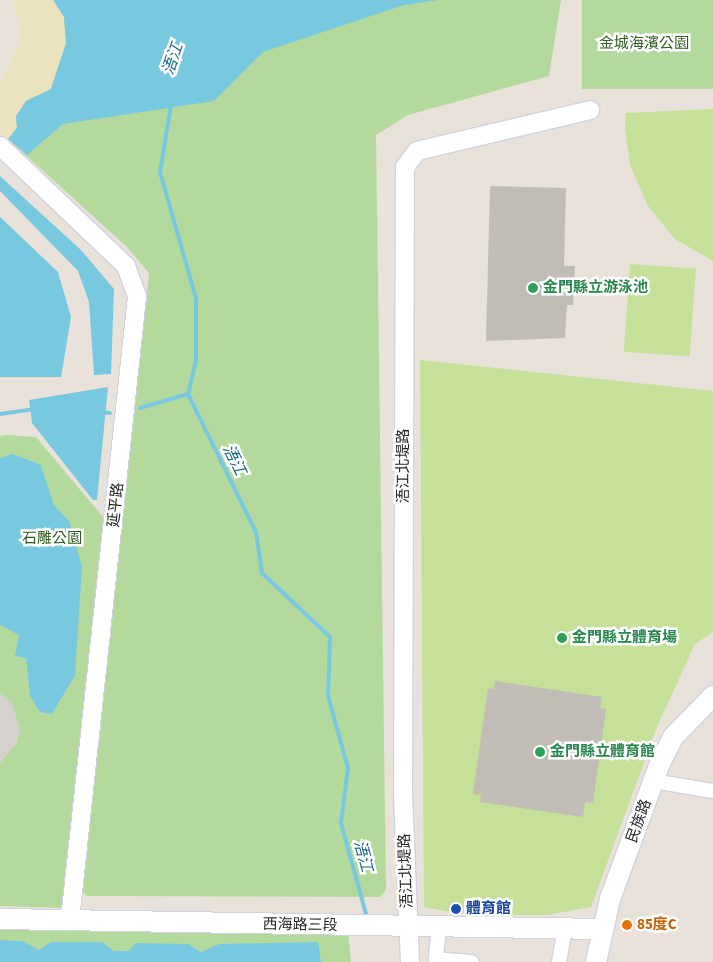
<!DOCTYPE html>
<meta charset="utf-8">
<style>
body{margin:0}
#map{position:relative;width:713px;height:962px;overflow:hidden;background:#e8e2da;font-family:"Source Sans 3","Noto Sans TC",sans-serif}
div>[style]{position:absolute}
.green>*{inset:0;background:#b3da9c;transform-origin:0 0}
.sand>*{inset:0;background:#ebe3c0}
.pitch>*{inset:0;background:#c4e099;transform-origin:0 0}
.plaza>*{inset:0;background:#d5d1cc}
.water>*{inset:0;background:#78c8e0}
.stream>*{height:4px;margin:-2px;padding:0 2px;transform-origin:2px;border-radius:2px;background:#78c8e0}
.building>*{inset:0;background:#c1bcb6}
.roads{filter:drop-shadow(1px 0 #d0d3df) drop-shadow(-1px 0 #d0d3df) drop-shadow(0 1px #d0d3df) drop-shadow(0 -1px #d0d3df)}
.minor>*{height:14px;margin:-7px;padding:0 7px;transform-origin:7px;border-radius:7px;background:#fff}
.tertiary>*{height:18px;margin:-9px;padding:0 9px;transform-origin:9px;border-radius:9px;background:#fff}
.secondary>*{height:20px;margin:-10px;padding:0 10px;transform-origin:10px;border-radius:10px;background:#fff}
.dots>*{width:14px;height:14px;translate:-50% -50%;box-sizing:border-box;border:2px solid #fff;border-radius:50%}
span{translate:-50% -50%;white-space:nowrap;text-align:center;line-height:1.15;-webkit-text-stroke:5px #fff;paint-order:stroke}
.park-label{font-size:15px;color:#2f5b21}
.leisure-label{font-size:15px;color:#27864d;font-weight:700}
.left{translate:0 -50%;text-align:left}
.street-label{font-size:15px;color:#272727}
.transit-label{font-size:15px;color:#164399;font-weight:700}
.food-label{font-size:15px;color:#c56008;font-weight:700}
.water-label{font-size:16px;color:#1b6687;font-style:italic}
</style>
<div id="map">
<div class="green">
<div style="clip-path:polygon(53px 0,561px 0,549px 76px,408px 115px,376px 135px,386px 890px,380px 897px,87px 896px,81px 890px,149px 273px,127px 247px,8px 139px,64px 17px)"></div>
<div style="left:582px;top:0;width:131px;height:89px"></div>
<div style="clip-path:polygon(7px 435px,36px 437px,108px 523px,62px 908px,0 906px,0 436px)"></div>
<div style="clip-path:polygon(0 924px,348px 931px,351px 962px,0 962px)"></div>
</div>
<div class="sand">
<div style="clip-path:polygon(13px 0,53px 0,64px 17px,66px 43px,51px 89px,26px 101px,16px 116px,17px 128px,8px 139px,0 133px,0 85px,21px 37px)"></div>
</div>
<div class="pitch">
<div style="clip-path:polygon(713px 109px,713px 261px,675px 239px,648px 206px,630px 165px,625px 129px,626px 113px)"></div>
<div style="left:630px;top:264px;width:66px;height:88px;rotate:4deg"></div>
<div style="clip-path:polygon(420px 360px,713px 391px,713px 632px,695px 644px,657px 727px,591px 907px,547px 915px,466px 915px,424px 907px)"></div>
</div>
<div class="plaza">
<div style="clip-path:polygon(0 693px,12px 703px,20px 729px,17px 743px,0 763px)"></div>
</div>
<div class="water">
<div style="clip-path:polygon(53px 0,438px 0,404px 5px,263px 52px,214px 101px,63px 124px,27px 155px,8px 139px,17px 128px,16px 116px,26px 101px,51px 89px,66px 43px,64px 17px)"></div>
<div style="clip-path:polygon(0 176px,81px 250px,114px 289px,111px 374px,94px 375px,89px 302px,78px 271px,0 191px)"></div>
<div style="clip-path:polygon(0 217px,58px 272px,71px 317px,61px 377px,0 377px)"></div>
<div style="clip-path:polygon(108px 387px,97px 500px,93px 500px,32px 423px,29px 400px)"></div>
<div style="clip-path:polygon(13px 454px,41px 465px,54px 505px,69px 521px,82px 567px,75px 675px,52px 714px,40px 712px,30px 696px,26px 658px,15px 656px,19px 635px,0 625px,0 458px)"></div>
<div style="clip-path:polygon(0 940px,22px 941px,39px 950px,51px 942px,102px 942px,114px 951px,129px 951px,136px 943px,188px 944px,201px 952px,219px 944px,318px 942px,321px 962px,0 962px)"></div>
</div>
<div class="stream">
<div style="left:171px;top:105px;width:68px;rotate:99.3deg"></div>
<div style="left:160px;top:172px;width:131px;rotate:74.1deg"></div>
<div style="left:196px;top:298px;width:62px;rotate:90deg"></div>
<div style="left:196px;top:360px;width:35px;rotate:103deg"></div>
<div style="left:188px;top:394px;width:154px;rotate:63.8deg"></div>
<div style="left:256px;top:532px;width:41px;rotate:81.7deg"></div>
<div style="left:262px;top:573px;width:93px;rotate:43.3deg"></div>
<div style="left:330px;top:637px;width:59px;rotate:91.9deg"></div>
<div style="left:328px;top:696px;width:75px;rotate:74.5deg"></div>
<div style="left:348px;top:768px;width:55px;rotate:97.3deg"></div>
<div style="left:341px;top:823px;width:94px;rotate:74.6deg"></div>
<div style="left:140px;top:408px;width:50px;rotate:-16.3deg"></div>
<div style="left:101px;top:412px;width:9px;rotate:6deg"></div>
<div style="left:0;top:414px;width:35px;rotate:-8deg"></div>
</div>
<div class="building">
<div style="clip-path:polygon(490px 186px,566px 188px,564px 266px,575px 266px,573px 305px,567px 305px,565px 338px,486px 341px)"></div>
<div style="clip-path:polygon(495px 681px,602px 697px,600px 708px,606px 709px,593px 803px,585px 802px,583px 817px,480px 802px,481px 795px,473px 794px,488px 688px,494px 689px)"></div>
</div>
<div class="roads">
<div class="minor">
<div style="left:653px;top:781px;width:61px;rotate:9.5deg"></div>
<div style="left:439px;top:928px;width:31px;rotate:96deg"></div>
<div style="left:436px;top:959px;width:36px;rotate:5deg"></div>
<div style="left:559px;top:962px;width:35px;rotate:-80deg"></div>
</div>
<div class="tertiary">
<div style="left:0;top:146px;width:174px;rotate:43.6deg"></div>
<div style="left:126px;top:266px;width:33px;rotate:70deg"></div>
<div style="left:137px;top:297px;width:627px;rotate:96.14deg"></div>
<div style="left:410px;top:962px;width:169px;rotate:-92.4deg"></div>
<div style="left:403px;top:793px;width:626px;rotate:-89.82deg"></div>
<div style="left:405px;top:167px;width:20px;rotate:-53deg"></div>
<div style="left:417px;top:151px;width:178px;rotate:-13.3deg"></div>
</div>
<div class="secondary">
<div style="left:0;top:919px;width:601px;rotate:0.95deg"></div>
<div style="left:596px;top:962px;width:65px;rotate:-77.5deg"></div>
<div style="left:610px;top:899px;width:145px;rotate:-69.8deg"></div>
<div style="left:660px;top:763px;width:30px;rotate:-63deg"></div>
<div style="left:674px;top:736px;width:56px;rotate:-45.7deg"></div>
</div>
</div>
<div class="dots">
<div style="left:533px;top:288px;background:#2e9e5b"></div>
<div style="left:562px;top:638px;background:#2e9e5b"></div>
<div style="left:540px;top:752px;background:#2e9e5b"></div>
<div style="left:456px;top:909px;background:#1a4fb4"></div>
<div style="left:627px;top:925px;background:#e8710a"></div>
</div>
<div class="park-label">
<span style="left:644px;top:44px">金城海濱公園</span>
<span style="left:52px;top:539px">石雕公園</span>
</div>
<div class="leisure-label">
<span class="left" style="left:543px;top:288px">金門縣立游泳池</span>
<span class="left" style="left:572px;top:638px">金門縣立體育場</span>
<span class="left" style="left:550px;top:752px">金門縣立體育館</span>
</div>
<div class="street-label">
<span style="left:404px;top:466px;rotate:-90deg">浯江北堤路</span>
<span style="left:116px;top:505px;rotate:-84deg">延平路</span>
<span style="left:639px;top:821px;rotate:-70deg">民族路</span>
<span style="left:406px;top:871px;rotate:-92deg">浯江北堤路</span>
<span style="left:300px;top:925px;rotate:1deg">西海路三段</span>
</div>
<div class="transit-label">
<span class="left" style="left:466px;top:909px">體育館</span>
</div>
<div class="food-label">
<span class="left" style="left:637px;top:925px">85度C</span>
</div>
<div class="water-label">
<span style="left:173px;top:59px;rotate:-71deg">浯江</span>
<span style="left:234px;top:460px;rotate:64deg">浯江</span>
<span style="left:363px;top:856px;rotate:75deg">浯江</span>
</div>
</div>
